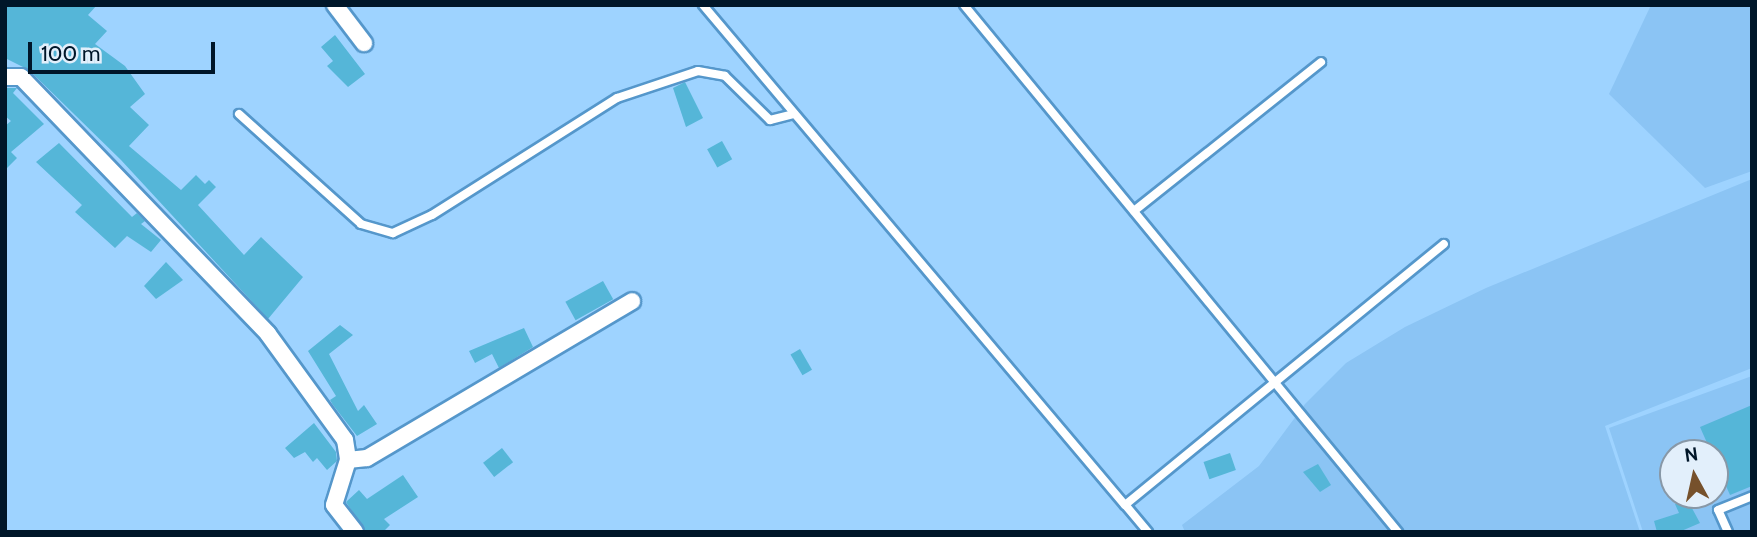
<!DOCTYPE html>
<style>
body{margin:0}
#map{position:relative;width:1757px;height:537px;overflow:hidden;background:#9ed3ff;font-family:Cabin,sans-serif}
div>[style]{position:absolute}
.built>*{inset:0;background:#8bc4f4}
.building>*{inset:0;background:#55b6d8;transform-origin:0 0}
.roads{filter:drop-shadow(2px 0 #5597cb) drop-shadow(-2px 0 #5597cb) drop-shadow(0 2px #5597cb) drop-shadow(0 -2px #5597cb)}
.service>*{height:8px;margin:-4px;padding:0 4px;transform-origin:4px;border-radius:4px;background:#fff}
.minor>*{height:16px;margin:-8px;padding:0 8px;transform-origin:8px;border-radius:8px;background:#fff}
span{translate:-50% -50%;white-space:nowrap;text-align:center;line-height:1.15;-webkit-text-stroke:5px #e2effb;paint-order:stroke}
.frame{position:absolute;inset:0;border:7px solid #001629;pointer-events:none}
.north{position:absolute;left:1659px;top:439px;width:70px;height:70px;box-sizing:border-box;background:#e2effb;border:2px solid #8898a7;border-radius:50%;rotate:352deg;font-size:19px;font-weight:700;line-height:28px;text-align:center;color:#001629}
.north::after{content:'';display:block;margin:auto;width:24px;height:32px;background:#76512c;clip-path:polygon(50% 0,100% 100%,50% 72%,0 100%)}
.scale{position:absolute;left:28px;top:42px;width:187px;height:32px;box-sizing:border-box;border:4px solid #001629;border-top:0;padding-left:9px;font-size:21px;line-height:24px;white-space:nowrap;color:#001629;-webkit-text-stroke:5px #e2effb;paint-order:stroke}
</style>
<div id="map">
<div class="built">
<div style="clip-path:polygon(1651px 5px,1752px 5px,1752px 171px,1705px 188px,1609px 94px)"></div>
<div style="clip-path:polygon(1752px 179px,1752px 368px,1605px 426px,1640px 532px,1185px 532px,1182px 525px,1259px 466px,1305px 404px,1346px 363px,1405px 327px,1486px 288px)"></div>
<div style="clip-path:polygon(evenodd,1752px 376px,1752px 532px,1643px 532px,1609px 428px,1752px 376px,1673px 453px,1715px 453px,1715px 495px,1673px 495px,1673px 453px)"></div>
</div>
<div class="building">
<div style="clip-path:polygon(5px 5px,97px 5px,88px 15px,107px 31px,95px 44px,125px 66px,145px 94px,130px 107px,149px 125px,129px 146px,181px 190px,196px 175px,205px 184px,209px 180px,216px 187px,198px 205px,244px 255px,261px 237px,303px 277px,268px 319px,121px 160px,29px 70px,5px 58px)"></div>
<div style="clip-path:polygon(335px 35px,365px 74px,348px 87px,327px 66px,333px 61px,321px 47px)"></div>
<div style="clip-path:polygon(685px 82px,703px 118px,686px 127px,673px 88px)"></div>
<div style="clip-path:polygon(5px 88px,17px 88px,13px 93px,44px 124px,11px 152px,17px 158px,5px 170px,5px 126px,11px 121px,5px 116px)"></div>
<div style="left:722px;top:141px;width:21px;height:17px;rotate:61deg"></div>
<div style="clip-path:polygon(59px 143px,132px 217px,137px 213px,145px 221px,141px 224px,161px 240px,151px 252px,127px 236px,115px 248px,75px 212px,82px 205px,36px 162px)"></div>
<div style="clip-path:polygon(166px 262px,183px 280px,156px 299px,144px 286px)"></div>
<div style="left:603px;top:281px;width:21px;height:43px;rotate:61deg"></div>
<div style="clip-path:polygon(340px 325px,353px 335px,329px 354px,358px 411px,364px 405px,377px 424px,357px 436px,333px 405px,330px 400px,336px 396px,308px 351px)"></div>
<div style="clip-path:polygon(524px 328px,533px 347px,499px 368px,492px 354px,475px 363px,469px 351px)"></div>
<div style="left:800px;top:349px;width:24px;height:11px;rotate:60deg"></div>
<div style="clip-path:polygon(1752px 405px,1752px 486px,1730px 495px,1700px 427px)"></div>
<div style="clip-path:polygon(314px 423px,336px 452px,337px 461px,327px 470px,317px 458px,313px 462px,305px 452px,294px 458px,285px 448px)"></div>
<div style="left:502px;top:448px;width:18px;height:24px;rotate:52deg"></div>
<div style="left:1230px;top:453px;width:18px;height:28px;rotate:71deg"></div>
<div style="clip-path:polygon(1318px 464px,1331px 485px,1320px 492px,1303px 472px)"></div>
<div style="clip-path:polygon(403px 475px,418px 497px,384px 519px,390px 525px,383px 532px,365px 532px,346px 502px,359px 490px,367px 499px)"></div>
<div style="clip-path:polygon(1687px 499px,1700px 523px,1679px 532px,1657px 532px,1654px 521px,1679px 513px,1675px 504px)"></div>
</div>
<div class="roads">
<div class="service">
<div style="left:703px;top:5px;width:654px;rotate:49.84deg"></div>
<div style="left:964px;top:5px;width:683px;rotate:50.53deg"></div>
<div style="left:239px;top:114px;width:164px;rotate:42deg"></div>
<div style="left:361px;top:224px;width:33px;rotate:16deg"></div>
<div style="left:393px;top:233px;width:43px;rotate:-24.8deg"></div>
<div style="left:432px;top:215px;width:219px;rotate:-32.3deg"></div>
<div style="left:617px;top:98px;width:85px;rotate:-18.4deg"></div>
<div style="left:698px;top:71px;width:27px;rotate:10deg"></div>
<div style="left:725px;top:76px;width:63px;rotate:44.4deg"></div>
<div style="left:770px;top:120px;width:25px;rotate:-14deg"></div>
<div style="left:1134px;top:211px;width:239px;rotate:-38.5deg"></div>
<div style="left:1148px;top:532px;width:35px;rotate:-130deg"></div>
<div style="left:1125px;top:505px;width:412px;rotate:-39.3deg"></div>
<div style="left:1728px;top:532px;width:24px;rotate:-114deg"></div>
<div style="left:1718px;top:510px;width:37px;rotate:-22deg"></div>
</div>
<div class="minor">
<div style="left:335px;top:5px;width:48px;rotate:52.7deg"></div>
<div style="left:5px;top:77px;width:16px"></div>
<div style="left:21px;top:77px;width:356px;rotate:46.1deg"></div>
<div style="left:268px;top:334px;width:131px;rotate:54deg"></div>
<div style="left:345px;top:440px;width:20px;rotate:81deg"></div>
<div style="left:348px;top:460px;width:47px;rotate:107.3deg"></div>
<div style="left:334px;top:505px;width:34px;rotate:52deg"></div>
<div style="left:348px;top:460px;width:19px;rotate:-6deg"></div>
<div style="left:367px;top:458px;width:308px;rotate:-30.6deg"></div>
</div>
</div>
<div class="frame"></div>
<div class="north">N</div>
<div class="scale">100 m</div>
</div>
